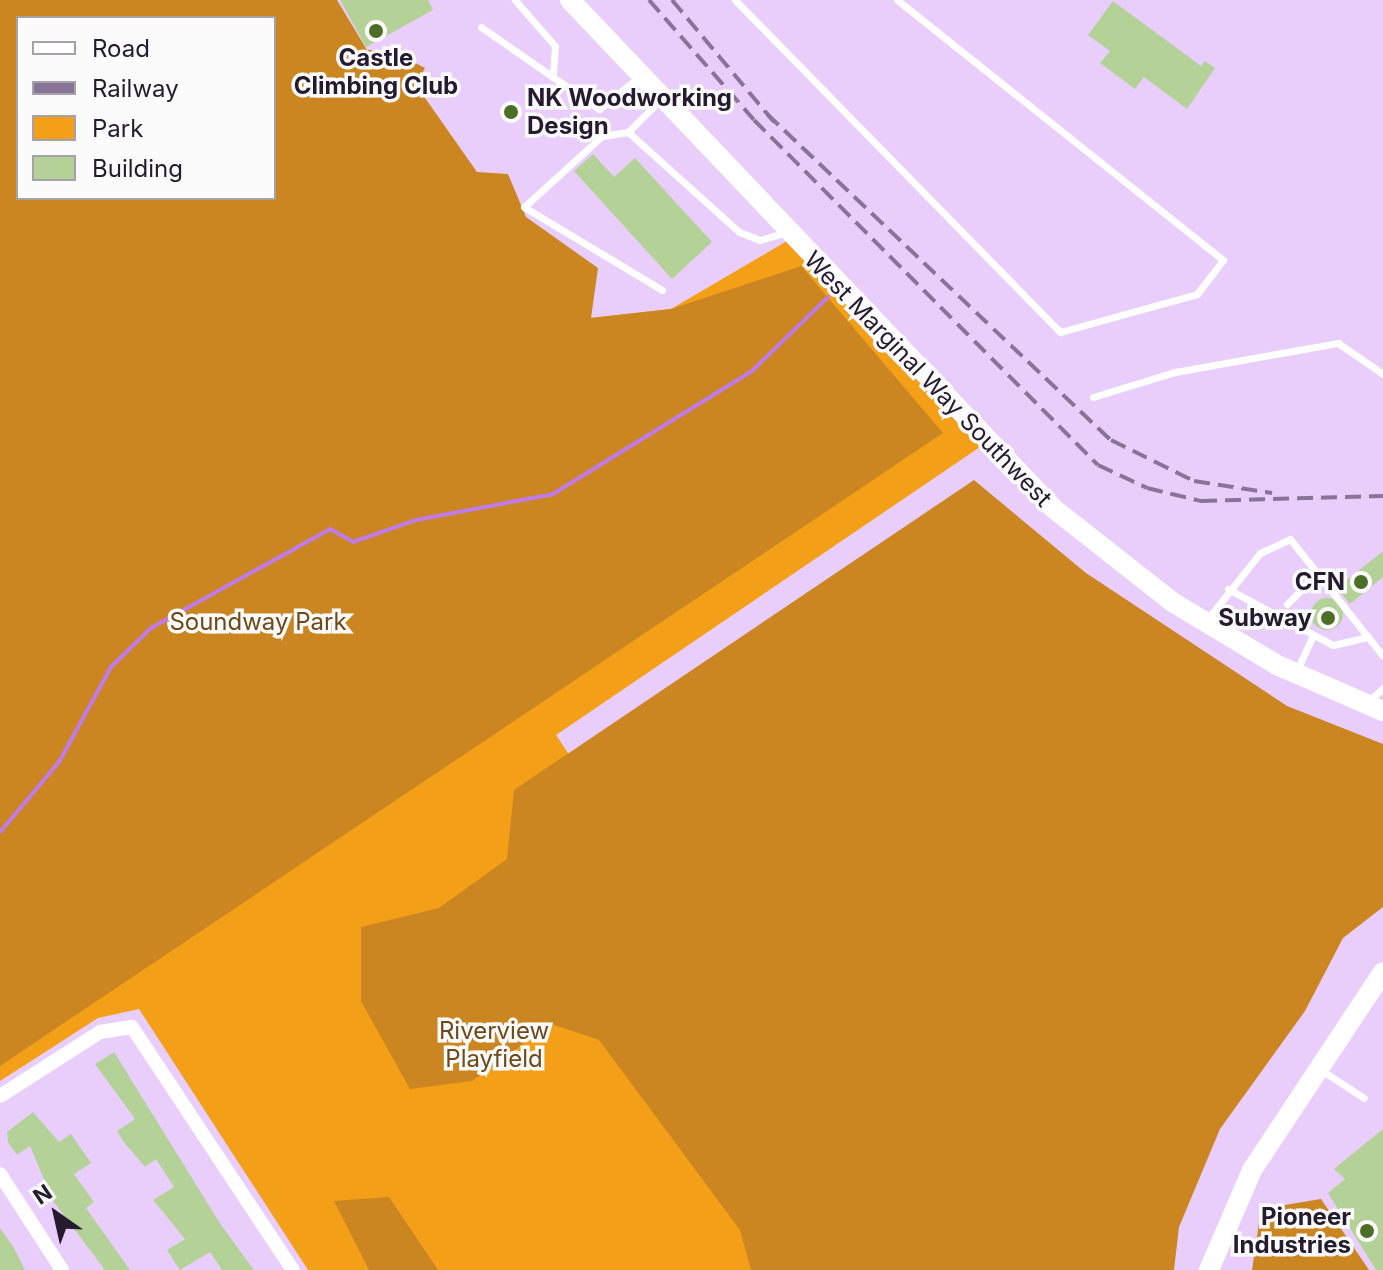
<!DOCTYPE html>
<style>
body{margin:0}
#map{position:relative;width:1383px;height:1270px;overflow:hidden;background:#e9cefc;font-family:Inter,sans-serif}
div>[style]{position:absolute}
.green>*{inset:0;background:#f39f18}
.forest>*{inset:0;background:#cb8621}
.stream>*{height:4px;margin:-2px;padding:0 2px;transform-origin:2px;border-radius:2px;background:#bf7bea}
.building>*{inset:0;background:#b4d298}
.round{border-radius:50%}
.service>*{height:7px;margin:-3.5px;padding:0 3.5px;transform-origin:3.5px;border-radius:3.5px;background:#fff}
.minor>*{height:14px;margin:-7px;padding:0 7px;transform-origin:7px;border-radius:7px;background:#fff}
.secondary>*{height:20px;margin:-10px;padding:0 10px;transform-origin:10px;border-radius:10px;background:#fff}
.rail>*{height:4px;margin-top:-2px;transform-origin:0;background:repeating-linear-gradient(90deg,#887496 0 16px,transparent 0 24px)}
.dots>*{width:22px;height:22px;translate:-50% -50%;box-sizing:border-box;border:4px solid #fbfbfb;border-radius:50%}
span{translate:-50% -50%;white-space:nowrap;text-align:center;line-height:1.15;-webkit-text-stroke:7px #fbfbfb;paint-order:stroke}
.poi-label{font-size:24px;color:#261a2f;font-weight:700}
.left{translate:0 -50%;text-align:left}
.right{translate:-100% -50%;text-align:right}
.street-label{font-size:24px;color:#261a2f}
.park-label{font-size:24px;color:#6e4919}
.legend{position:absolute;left:16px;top:16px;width:260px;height:184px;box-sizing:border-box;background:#fbfbfb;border:2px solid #a6a1a9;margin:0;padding:10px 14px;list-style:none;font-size:24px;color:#261a2f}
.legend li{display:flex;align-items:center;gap:16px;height:40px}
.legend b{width:40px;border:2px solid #a6a1a9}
.north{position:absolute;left:16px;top:1174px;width:80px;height:80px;-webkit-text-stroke:6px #fbfbfb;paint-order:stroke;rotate:326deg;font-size:22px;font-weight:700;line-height:32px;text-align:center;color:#261a2f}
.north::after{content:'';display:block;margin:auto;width:28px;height:36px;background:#261a2f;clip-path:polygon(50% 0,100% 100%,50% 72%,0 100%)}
</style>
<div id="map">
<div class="green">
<div style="clip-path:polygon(0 0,308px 0,590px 318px,671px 309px,787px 241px,980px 447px,556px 735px,757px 1035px,866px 1270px,308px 1270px,139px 1009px,98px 1018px,0 1081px,0 103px,18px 198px,274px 198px,274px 18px,18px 18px)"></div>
</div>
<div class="forest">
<div style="clip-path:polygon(evenodd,0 0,337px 0,367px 50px,390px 50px,425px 68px,416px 85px,477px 172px,508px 174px,526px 217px,598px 268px,591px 318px,671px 309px,801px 266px,943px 433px,0 1066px,0 0,18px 18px,274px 18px,274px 198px,18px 198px,18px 18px)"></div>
<div style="clip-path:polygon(974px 480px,1086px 573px,1287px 706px,1383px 744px,1383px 907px,1343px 938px,1305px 1011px,1220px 1129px,1179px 1227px,1174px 1270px,751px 1270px,740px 1230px,599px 1040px,551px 1024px,472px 1081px,410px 1089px,361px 1001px,361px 927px,439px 908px,507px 859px,514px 790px)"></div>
<div style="clip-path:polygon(389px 1197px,438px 1270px,369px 1270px,334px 1201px)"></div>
<div style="clip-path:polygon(1321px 1199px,1369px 1270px,1252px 1270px,1261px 1209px)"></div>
</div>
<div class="stream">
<div style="left:0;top:832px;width:92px;rotate:-49.9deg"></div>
<div style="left:59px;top:762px;width:108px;rotate:-61.3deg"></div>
<div style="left:111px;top:667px;width:56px;rotate:-44.3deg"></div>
<div style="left:151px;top:628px;width:205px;rotate:-28.9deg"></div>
<div style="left:330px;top:529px;width:26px;rotate:29deg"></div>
<div style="left:353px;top:542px;width:67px;rotate:-19.2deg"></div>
<div style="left:416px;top:520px;width:139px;rotate:-10.7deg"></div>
<div style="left:553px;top:494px;width:234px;rotate:-31.7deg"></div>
<div style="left:752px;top:371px;width:106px;rotate:-44.2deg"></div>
</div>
<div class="building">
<div style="clip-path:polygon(340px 0,428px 0,433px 10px,366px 47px)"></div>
<div style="clip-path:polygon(1113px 1px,1201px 66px,1205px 61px,1215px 68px,1187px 109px,1144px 77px,1135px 89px,1100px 63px,1110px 51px,1088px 35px)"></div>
<div style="clip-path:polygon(593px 154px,614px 177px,635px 158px,712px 242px,672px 279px,574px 171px)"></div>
<div style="clip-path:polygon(1383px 551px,1383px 577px,1350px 604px,1337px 588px)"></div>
<div class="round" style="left:1311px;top:598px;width:32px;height:32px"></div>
<div style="clip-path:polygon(114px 1052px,221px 1225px,254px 1270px,222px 1270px,210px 1252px,180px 1270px,167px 1250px,185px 1239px,153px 1200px,174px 1187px,156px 1159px,145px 1167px,123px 1141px,117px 1131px,135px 1119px,95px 1064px)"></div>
<div style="clip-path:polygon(33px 1112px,59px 1142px,71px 1134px,91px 1163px,74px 1174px,94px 1202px,86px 1208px,130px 1270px,105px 1270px,53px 1201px,30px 1146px,17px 1155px,8px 1142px,7px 1132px)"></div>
<div style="clip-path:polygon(1383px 1129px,1383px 1270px,1376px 1270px,1328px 1193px,1345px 1179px,1334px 1169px)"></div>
<div style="clip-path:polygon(0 1228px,14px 1248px,25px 1270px,0 1270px)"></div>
</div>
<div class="service">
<div style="left:515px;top:0;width:61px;rotate:49deg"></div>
<div style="left:555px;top:46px;width:31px;rotate:94deg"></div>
<div style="left:735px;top:0;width:465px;rotate:45.6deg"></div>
<div style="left:1060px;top:332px;width:142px;rotate:-15.5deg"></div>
<div style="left:1197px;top:294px;width:43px;rotate:-52.6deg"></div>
<div style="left:1223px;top:260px;width:417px;rotate:-141.4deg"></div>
<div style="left:481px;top:27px;width:144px;rotate:34.8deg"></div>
<div style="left:599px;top:109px;width:51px;rotate:-38.7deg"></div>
<div style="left:661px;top:99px;width:47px;rotate:135deg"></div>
<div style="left:628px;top:132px;width:26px;rotate:171deg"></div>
<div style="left:602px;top:136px;width:105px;rotate:137.7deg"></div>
<div style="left:524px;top:207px;width:161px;rotate:31deg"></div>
<div style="left:628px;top:132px;width:149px;rotate:42deg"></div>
<div style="left:739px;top:232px;width:22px;rotate:21deg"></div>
<div style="left:760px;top:240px;width:28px;rotate:-17deg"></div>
<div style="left:1093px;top:397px;width:86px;rotate:-17deg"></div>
<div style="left:1175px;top:372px;width:166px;rotate:-10.1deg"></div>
<div style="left:1338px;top:343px;width:55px;rotate:34.6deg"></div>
<div style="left:1228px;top:589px;width:119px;rotate:28.1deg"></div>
<div style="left:1333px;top:645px;width:36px;rotate:-13deg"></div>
<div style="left:1287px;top:604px;width:44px;rotate:-45deg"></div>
<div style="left:1206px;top:621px;width:87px;rotate:-51.5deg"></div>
<div style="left:1260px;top:553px;width:33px;rotate:-25deg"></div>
<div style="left:1290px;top:539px;width:149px;rotate:51.5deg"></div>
<div style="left:1296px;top:672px;width:40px;rotate:-65deg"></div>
<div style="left:1370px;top:700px;width:18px;rotate:-43deg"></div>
<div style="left:1321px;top:1070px;width:51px;rotate:33.1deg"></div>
</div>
<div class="minor">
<div style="left:0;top:1096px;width:119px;rotate:-32.6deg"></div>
<div style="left:100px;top:1032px;width:32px;rotate:-9deg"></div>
<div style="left:132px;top:1027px;width:291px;rotate:56.5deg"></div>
<div style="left:0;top:1174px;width:114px;rotate:57.1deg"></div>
</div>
<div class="secondary">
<div style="left:570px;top:0;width:702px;rotate:46.44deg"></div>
<div style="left:1054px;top:509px;width:152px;rotate:38.1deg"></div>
<div style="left:1174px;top:603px;width:120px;rotate:31deg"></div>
<div style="left:1277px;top:665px;width:116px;rotate:23.5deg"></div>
<div style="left:1209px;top:1270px;width:109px;rotate:-66.7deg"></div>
<div style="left:1252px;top:1170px;width:237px;rotate:-56.5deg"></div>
</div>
<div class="rail">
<div style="left:649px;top:0;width:159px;rotate:48.8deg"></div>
<div style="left:754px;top:120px;width:487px;rotate:45.1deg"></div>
<div style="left:1098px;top:465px;width:54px;rotate:25.1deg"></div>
<div style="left:1147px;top:488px;width:56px;rotate:13.5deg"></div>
<div style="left:1201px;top:501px;width:182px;rotate:-1.6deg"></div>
<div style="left:672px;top:0;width:159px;rotate:50.1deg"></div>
<div style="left:767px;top:114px;width:474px;rotate:43.5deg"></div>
<div style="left:1111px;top:440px;width:93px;rotate:26.3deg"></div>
<div style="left:1194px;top:481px;width:79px;rotate:8.7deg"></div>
</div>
<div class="dots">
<div style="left:376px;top:31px;background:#4d6e26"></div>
<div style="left:511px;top:112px;background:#4d6e26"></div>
<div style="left:1361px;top:582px;background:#4d6e26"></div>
<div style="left:1328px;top:618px;background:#4d6e26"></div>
<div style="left:1367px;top:1231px;background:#4d6e26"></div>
</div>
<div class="poi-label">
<span style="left:376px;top:72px">Castle<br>Climbing Club</span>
<span class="left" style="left:527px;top:112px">NK Woodworking<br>Design</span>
<span class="right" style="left:1345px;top:582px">CFN</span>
<span class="right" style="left:1312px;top:618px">Subway</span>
<span class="right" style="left:1351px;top:1231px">Pioneer<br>Industries</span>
</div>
<div class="street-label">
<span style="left:928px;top:379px;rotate:46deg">West Marginal Way Southwest</span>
</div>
<div class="park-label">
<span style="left:258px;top:622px">Soundway Park</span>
<span style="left:494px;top:1045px">Riverview<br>Playfield</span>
</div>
<ul class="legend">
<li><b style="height:10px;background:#fff"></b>Road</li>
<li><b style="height:10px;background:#887496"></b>Railway</li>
<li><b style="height:22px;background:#f39f18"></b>Park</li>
<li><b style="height:22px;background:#b4d298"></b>Building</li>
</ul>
<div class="north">N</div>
</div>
